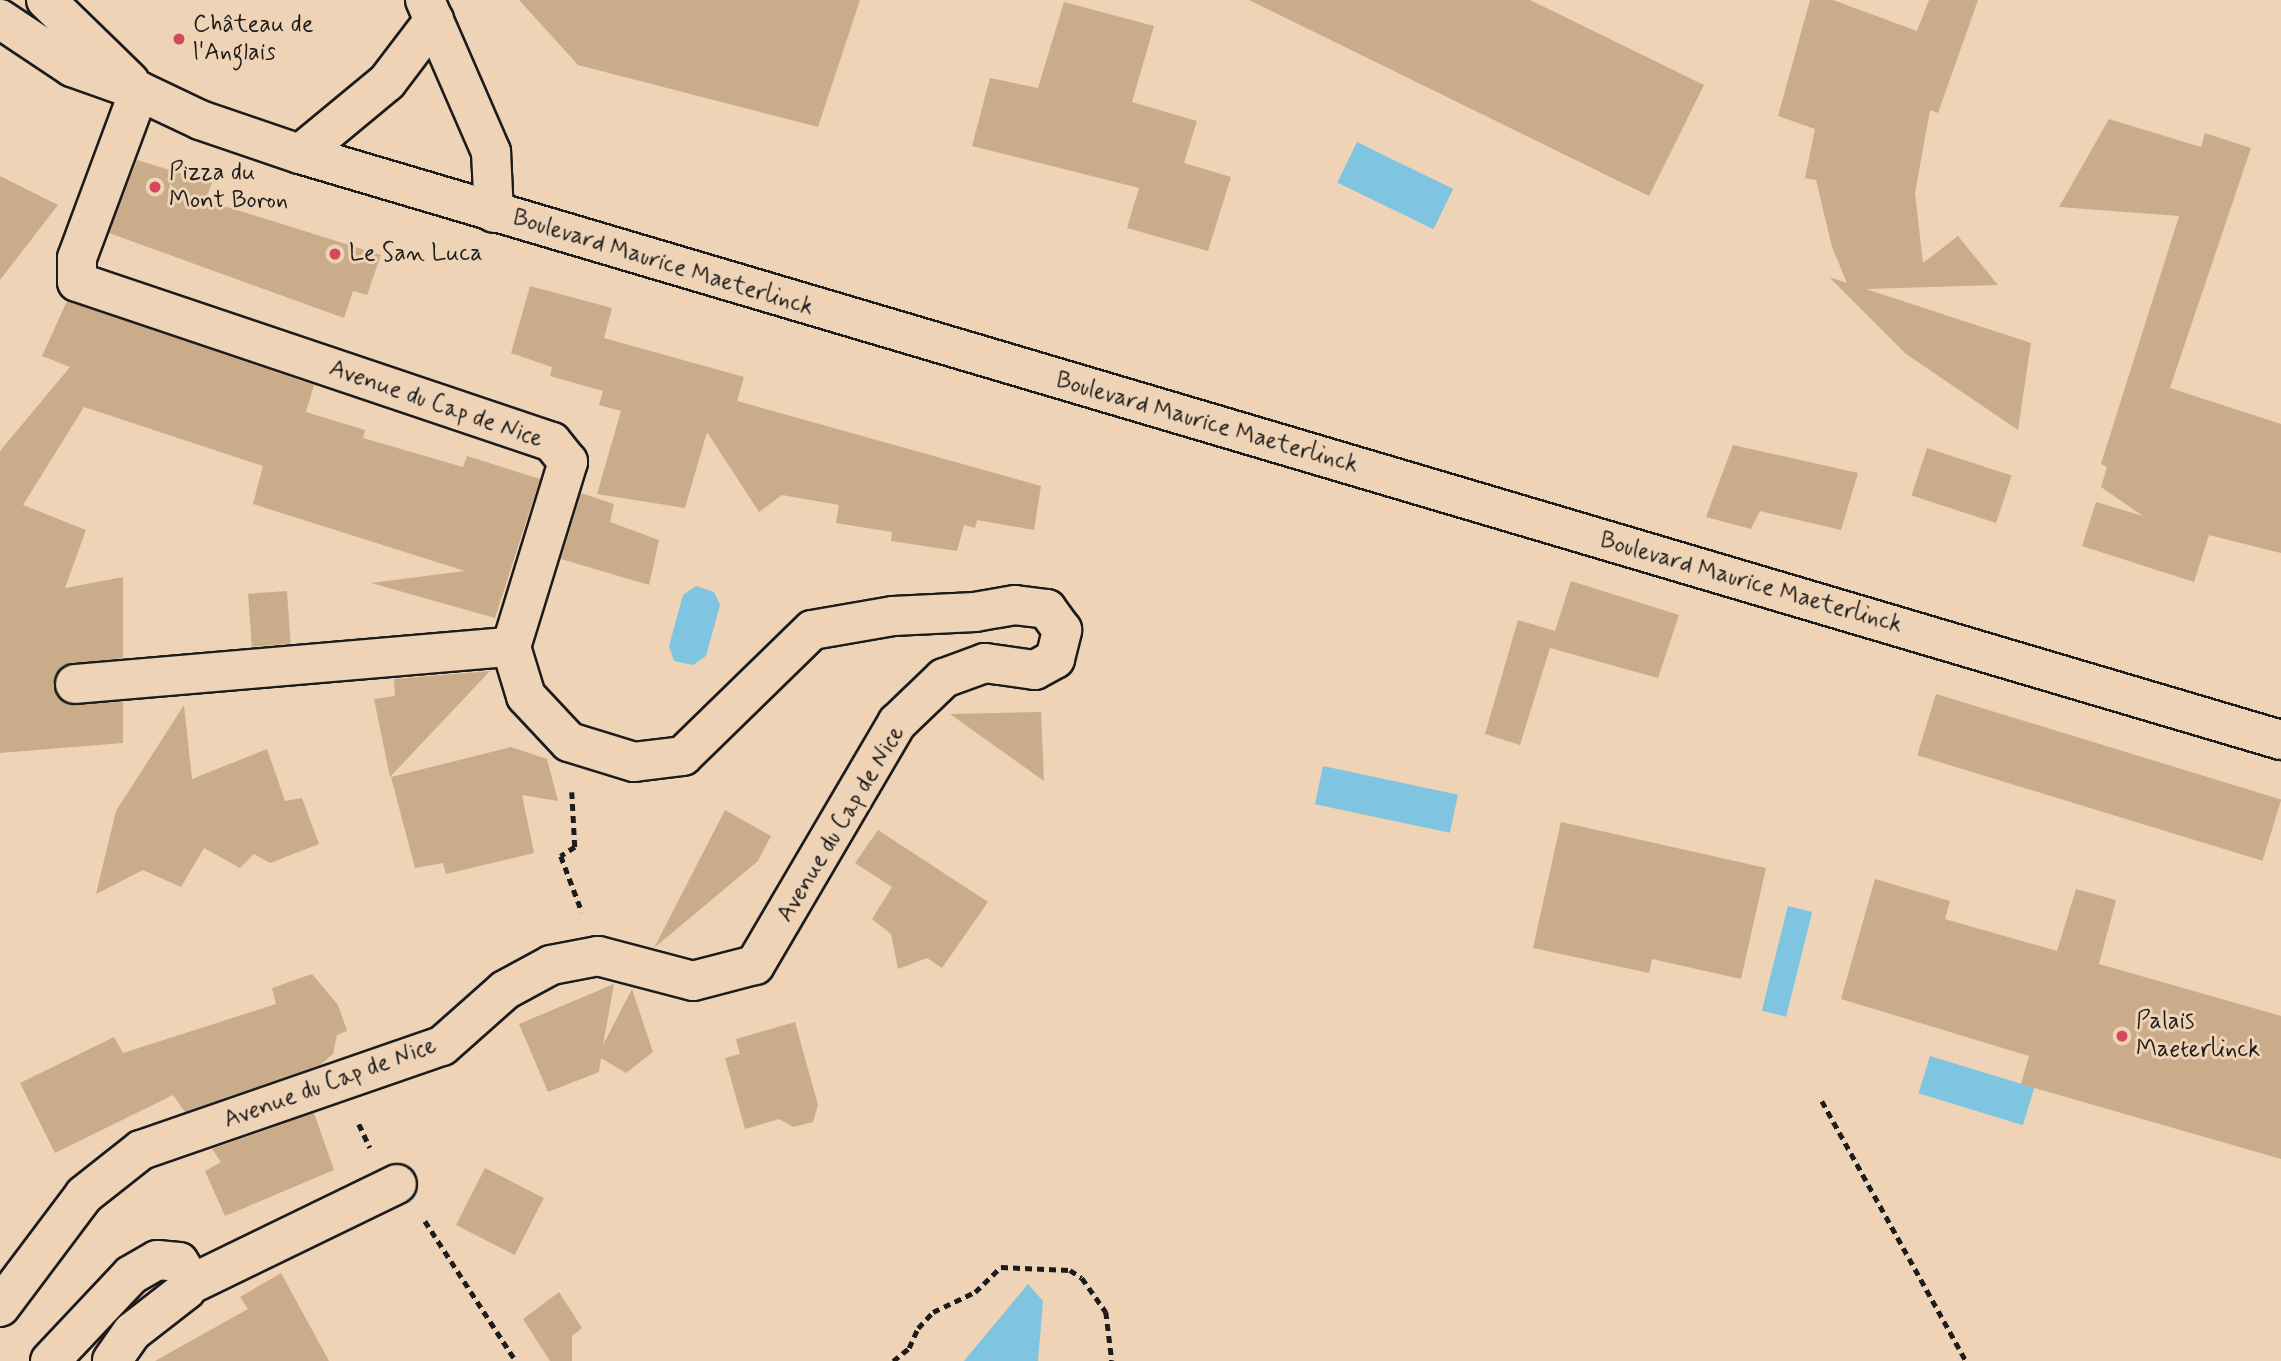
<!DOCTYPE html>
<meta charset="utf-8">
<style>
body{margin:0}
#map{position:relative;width:2281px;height:1361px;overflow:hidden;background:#efd3b6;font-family:Mynerve,sans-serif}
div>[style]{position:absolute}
.water>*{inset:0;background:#7fc4e0;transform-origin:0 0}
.building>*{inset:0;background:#caac8a;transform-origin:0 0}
.path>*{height:4.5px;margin-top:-2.25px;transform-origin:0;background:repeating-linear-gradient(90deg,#1c1c1c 0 7px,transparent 0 12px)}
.roads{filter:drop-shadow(2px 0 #1c1c1c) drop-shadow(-2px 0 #1c1c1c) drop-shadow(0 2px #1c1c1c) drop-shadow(0 -2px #1c1c1c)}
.minor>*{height:38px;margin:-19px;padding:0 19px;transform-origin:19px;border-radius:19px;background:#efd3b6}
.major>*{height:38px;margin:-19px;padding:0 19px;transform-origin:19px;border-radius:19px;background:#efd3b6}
.dots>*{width:19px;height:19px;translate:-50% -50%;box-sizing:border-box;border:4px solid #efd3b6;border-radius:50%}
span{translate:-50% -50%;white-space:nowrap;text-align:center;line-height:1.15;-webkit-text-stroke:6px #efd3b6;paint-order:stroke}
.poi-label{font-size:24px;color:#1c1c1c}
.left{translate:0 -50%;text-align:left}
.street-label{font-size:24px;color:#1c1c1c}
</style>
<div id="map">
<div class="water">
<div style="left:1357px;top:142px;width:107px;height:45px;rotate:26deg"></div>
<div style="clip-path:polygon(696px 586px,714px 592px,720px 605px,706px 656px,693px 665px,674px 661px,669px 646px,683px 595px)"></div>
<div style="left:1323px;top:766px;width:138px;height:39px;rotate:12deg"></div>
<div style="left:1788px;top:906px;width:25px;height:108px;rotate:14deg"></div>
<div style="left:1930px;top:1056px;width:109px;height:39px;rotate:17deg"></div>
<div style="clip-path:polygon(1028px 1284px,1043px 1301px,1038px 1361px,964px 1361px)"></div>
</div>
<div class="building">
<div style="clip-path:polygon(519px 0,860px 0,818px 127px,578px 65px)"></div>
<div style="clip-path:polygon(1249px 0,1530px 0,1704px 85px,1649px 196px)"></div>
<div style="clip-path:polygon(1810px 0,1833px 0,1917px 31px,1929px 0,1978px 0,1938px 113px,1930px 110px,1915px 193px,1923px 263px,1958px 236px,1998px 285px,1866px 289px,2031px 343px,2018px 430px,1906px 354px,1829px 277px,1847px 283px,1832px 247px,1816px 180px,1805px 178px,1815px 129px,1778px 116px)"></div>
<div style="clip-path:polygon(1064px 2px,1154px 26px,1132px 102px,1197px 121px,1184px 163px,1231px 177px,1208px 251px,1127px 228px,1139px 188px,972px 146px,990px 78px,1038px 88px)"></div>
<div style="clip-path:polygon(2109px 119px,2201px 147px,2205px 133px,2251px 148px,2170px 388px,2281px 424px,2281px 553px,2209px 535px,2194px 582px,2082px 546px,2096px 502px,2143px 516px,2101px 487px,2107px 467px,2101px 464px,2179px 216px,2059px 207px)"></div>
<div style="clip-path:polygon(137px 160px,212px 183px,205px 200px,381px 255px,367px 295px,353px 291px,344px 318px,109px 233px)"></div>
<div style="clip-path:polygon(0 176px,58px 205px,0 280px)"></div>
<div style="clip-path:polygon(530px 286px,612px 308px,604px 338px,744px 377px,737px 401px,1041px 486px,1034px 530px,977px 520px,975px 528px,964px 525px,957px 551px,891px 541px,892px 532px,836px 523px,839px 505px,782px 495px,759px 512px,707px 432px,685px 508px,597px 494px,621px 411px,599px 405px,603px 391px,550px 376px,552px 367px,511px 353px)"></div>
<div style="clip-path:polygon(67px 301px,314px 385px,306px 412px,365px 430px,363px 438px,463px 467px,467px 456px,540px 479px,495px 618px,371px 583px,465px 571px,253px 504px,263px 466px,84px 407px,23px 505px,86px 530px,65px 588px,123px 577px,123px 658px,63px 666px,53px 685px,66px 704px,123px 702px,123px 743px,0 753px,0 451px,70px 367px,42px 356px)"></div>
<div style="clip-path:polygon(1733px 445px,1858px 473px,1841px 530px,1760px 511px,1751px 529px,1706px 517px)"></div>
<div style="left:1927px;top:448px;width:89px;height:50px;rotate:18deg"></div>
<div style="clip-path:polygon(581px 493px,614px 504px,610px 522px,659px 540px,649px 585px,561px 559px)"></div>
<div style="clip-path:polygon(1571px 581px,1679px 615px,1658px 678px,1550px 648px,1520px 745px,1485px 734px,1518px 620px,1555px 631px)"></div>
<div style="left:287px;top:591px;width:53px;height:39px;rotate:86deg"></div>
<div style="clip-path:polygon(490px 671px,390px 777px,374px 699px,395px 696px,394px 679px)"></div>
<div style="left:1936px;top:694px;width:361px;height:64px;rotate:17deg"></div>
<div style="clip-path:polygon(184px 705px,192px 779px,267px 749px,285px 801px,302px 798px,319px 844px,270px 863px,254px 854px,240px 868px,204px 848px,181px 887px,143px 870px,96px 894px,116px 811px)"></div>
<div style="clip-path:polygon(1041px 712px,1044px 781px,950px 714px)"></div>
<div style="clip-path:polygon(511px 747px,547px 759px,558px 801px,522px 795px,534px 853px,446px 874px,443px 863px,415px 868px,391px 777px)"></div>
<div style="clip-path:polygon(725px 810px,771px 836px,758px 861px,654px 948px)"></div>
<div style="clip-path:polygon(1561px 822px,1766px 868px,1741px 979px,1652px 959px,1649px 973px,1533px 948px)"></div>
<div style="clip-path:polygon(878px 830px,988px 902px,942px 968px,927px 958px,898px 969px,891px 934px,872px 919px,892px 887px,855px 863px)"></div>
<div style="clip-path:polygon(1875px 879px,1950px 901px,1945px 919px,2057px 951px,2076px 889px,2116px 900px,2099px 964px,2281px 1016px,2281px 1159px,2021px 1084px,2029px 1056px,1841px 999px)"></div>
<div style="clip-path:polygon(312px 974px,338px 1005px,347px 1031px,337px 1035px,333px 1054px,320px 1065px,185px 1112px,173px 1095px,55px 1153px,20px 1083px,114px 1037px,123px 1053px,276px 1004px,272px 988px)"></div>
<div style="clip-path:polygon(614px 984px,603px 1045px,632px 989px,653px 1052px,626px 1073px,601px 1058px,599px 1072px,548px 1092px,519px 1024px)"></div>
<div style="clip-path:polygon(795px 1022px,818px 1105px,813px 1122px,793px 1127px,779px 1119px,745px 1129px,725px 1058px,740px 1054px,736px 1039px)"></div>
<div style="clip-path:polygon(314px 1113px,334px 1170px,225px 1216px,205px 1171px,221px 1162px,212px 1149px)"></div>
<div style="left:485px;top:1168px;width:66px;height:64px;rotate:27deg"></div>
<div style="clip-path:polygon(281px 1273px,329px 1361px,155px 1361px,248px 1309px,240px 1297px)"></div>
<div style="clip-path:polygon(559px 1292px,582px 1328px,572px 1336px,572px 1361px,550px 1361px,523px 1319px)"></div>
</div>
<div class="path">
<div style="left:572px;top:792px;width:55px;rotate:86.9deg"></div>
<div style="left:575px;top:847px;width:17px;rotate:147deg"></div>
<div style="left:561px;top:856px;width:60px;rotate:69.4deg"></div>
<div style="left:1822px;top:1101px;width:297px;rotate:61deg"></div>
<div style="left:359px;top:1124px;width:26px;rotate:65deg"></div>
<div style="left:425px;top:1221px;width:167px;rotate:57deg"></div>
<div style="left:893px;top:1361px;width:21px;rotate:-39deg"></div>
<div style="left:909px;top:1348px;width:22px;rotate:-66deg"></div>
<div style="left:918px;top:1328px;width:22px;rotate:-47deg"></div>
<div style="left:933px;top:1312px;width:47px;rotate:-25.5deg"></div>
<div style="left:975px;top:1292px;width:36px;rotate:-44deg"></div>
<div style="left:1001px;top:1267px;width:69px;rotate:2.5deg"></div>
<div style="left:1070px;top:1270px;width:14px;rotate:34deg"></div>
<div style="left:1082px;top:1278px;width:42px;rotate:54.8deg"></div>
<div style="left:1106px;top:1312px;width:49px;rotate:83deg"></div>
</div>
<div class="roads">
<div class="minor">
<div style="left:425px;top:0;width:166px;rotate:66.5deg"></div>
<div style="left:491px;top:152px;width:61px;rotate:87.2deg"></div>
<div style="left:300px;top:154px;width:113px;rotate:-39.6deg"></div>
<div style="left:387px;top:82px;width:78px;rotate:-52.8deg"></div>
<div style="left:75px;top:684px;width:438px;rotate:-4.9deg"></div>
<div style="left:189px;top:1285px;width:231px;rotate:-25.9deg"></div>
<div style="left:0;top:1307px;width:140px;rotate:-53.1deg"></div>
<div style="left:84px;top:1195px;width:73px;rotate:-38.3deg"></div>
<div style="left:141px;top:1150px;width:318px;rotate:-19.1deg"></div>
<div style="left:442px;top:1046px;width:84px;rotate:-41.6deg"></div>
<div style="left:505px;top:990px;width:52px;rotate:-28.5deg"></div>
<div style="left:551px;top:965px;width:48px;rotate:-10.8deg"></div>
<div style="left:598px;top:956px;width:98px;rotate:14.7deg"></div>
<div style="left:693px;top:981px;width:64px;rotate:-14.5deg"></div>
<div style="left:755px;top:965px;width:281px;rotate:-59.6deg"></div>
<div style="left:897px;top:723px;width:65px;rotate:-43.8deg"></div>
<div style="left:944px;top:678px;width:44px;rotate:-20.1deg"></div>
<div style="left:985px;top:663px;width:50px;rotate:8deg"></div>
<div style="left:1035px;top:670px;width:23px;rotate:-29deg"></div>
<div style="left:1055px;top:659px;width:30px;rotate:-76deg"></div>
<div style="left:1062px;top:630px;width:26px;rotate:-126deg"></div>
<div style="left:1047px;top:609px;width:32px;rotate:-173deg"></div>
<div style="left:1015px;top:605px;width:41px;rotate:170.1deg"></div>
<div style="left:975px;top:612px;width:82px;rotate:177.2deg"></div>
<div style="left:893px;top:616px;width:82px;rotate:170.2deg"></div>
<div style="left:812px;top:630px;width:180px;rotate:135.7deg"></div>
<div style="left:683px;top:756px;width:49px;rotate:173deg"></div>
<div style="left:634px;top:762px;width:68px;rotate:-162.9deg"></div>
<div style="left:569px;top:742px;width:63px;rotate:-133.1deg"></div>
<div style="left:526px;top:696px;width:51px;rotate:-107deg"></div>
<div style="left:511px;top:647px;width:194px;rotate:-72.9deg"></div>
<div style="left:568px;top:462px;width:26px;rotate:-129deg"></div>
<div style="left:552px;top:442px;width:501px;rotate:-161.38deg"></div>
<div style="left:77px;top:282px;width:24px;rotate:-90deg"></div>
<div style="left:77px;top:258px;width:178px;rotate:-69.6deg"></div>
<div style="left:50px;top:1361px;width:118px;rotate:-46.7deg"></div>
<div style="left:131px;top:1275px;width:30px;rotate:-30deg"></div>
<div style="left:157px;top:1260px;width:22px;rotate:5deg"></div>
<div style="left:179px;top:1262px;width:19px;rotate:58deg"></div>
<div style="left:189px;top:1278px;width:12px;rotate:104deg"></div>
<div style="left:186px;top:1290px;width:68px;rotate:142.1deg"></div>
<div style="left:132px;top:1332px;width:35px;rotate:125deg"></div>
</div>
<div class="major">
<div style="left:46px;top:0;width:117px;rotate:44.3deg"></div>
<div style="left:0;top:19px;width:87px;rotate:33.7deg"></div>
<div style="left:72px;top:67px;width:71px;rotate:19.7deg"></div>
<div style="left:139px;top:91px;width:68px;rotate:25.4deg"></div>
<div style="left:200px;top:120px;width:106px;rotate:18.8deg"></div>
<div style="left:300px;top:154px;width:2066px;rotate:16.48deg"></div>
</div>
</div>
<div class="dots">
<div style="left:179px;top:39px;background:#d1495b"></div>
<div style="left:155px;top:187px;background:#d1495b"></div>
<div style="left:335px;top:254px;background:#d1495b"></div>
<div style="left:2122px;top:1036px;background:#d1495b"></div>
</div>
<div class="poi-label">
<span class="left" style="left:193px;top:39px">Château de<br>l'Anglais</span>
<span class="left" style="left:169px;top:187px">Pizza du<br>Mont Boron</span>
<span class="left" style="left:349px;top:254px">Le San Luca</span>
<span class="left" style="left:2136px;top:1036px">Palais<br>Maeterlinck</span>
</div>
<div class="street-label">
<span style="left:663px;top:263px;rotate:17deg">Boulevard Maurice Maeterlinck</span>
<span style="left:436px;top:404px;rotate:19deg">Avenue du Cap de Nice</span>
<span style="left:1207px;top:423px;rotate:16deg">Boulevard Maurice Maeterlinck</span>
<span style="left:1751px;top:583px;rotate:16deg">Boulevard Maurice Maeterlinck</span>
<span style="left:841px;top:824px;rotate:-59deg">Avenue du Cap de Nice</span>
<span style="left:330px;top:1083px;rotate:-20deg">Avenue du Cap de Nice</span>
</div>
</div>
